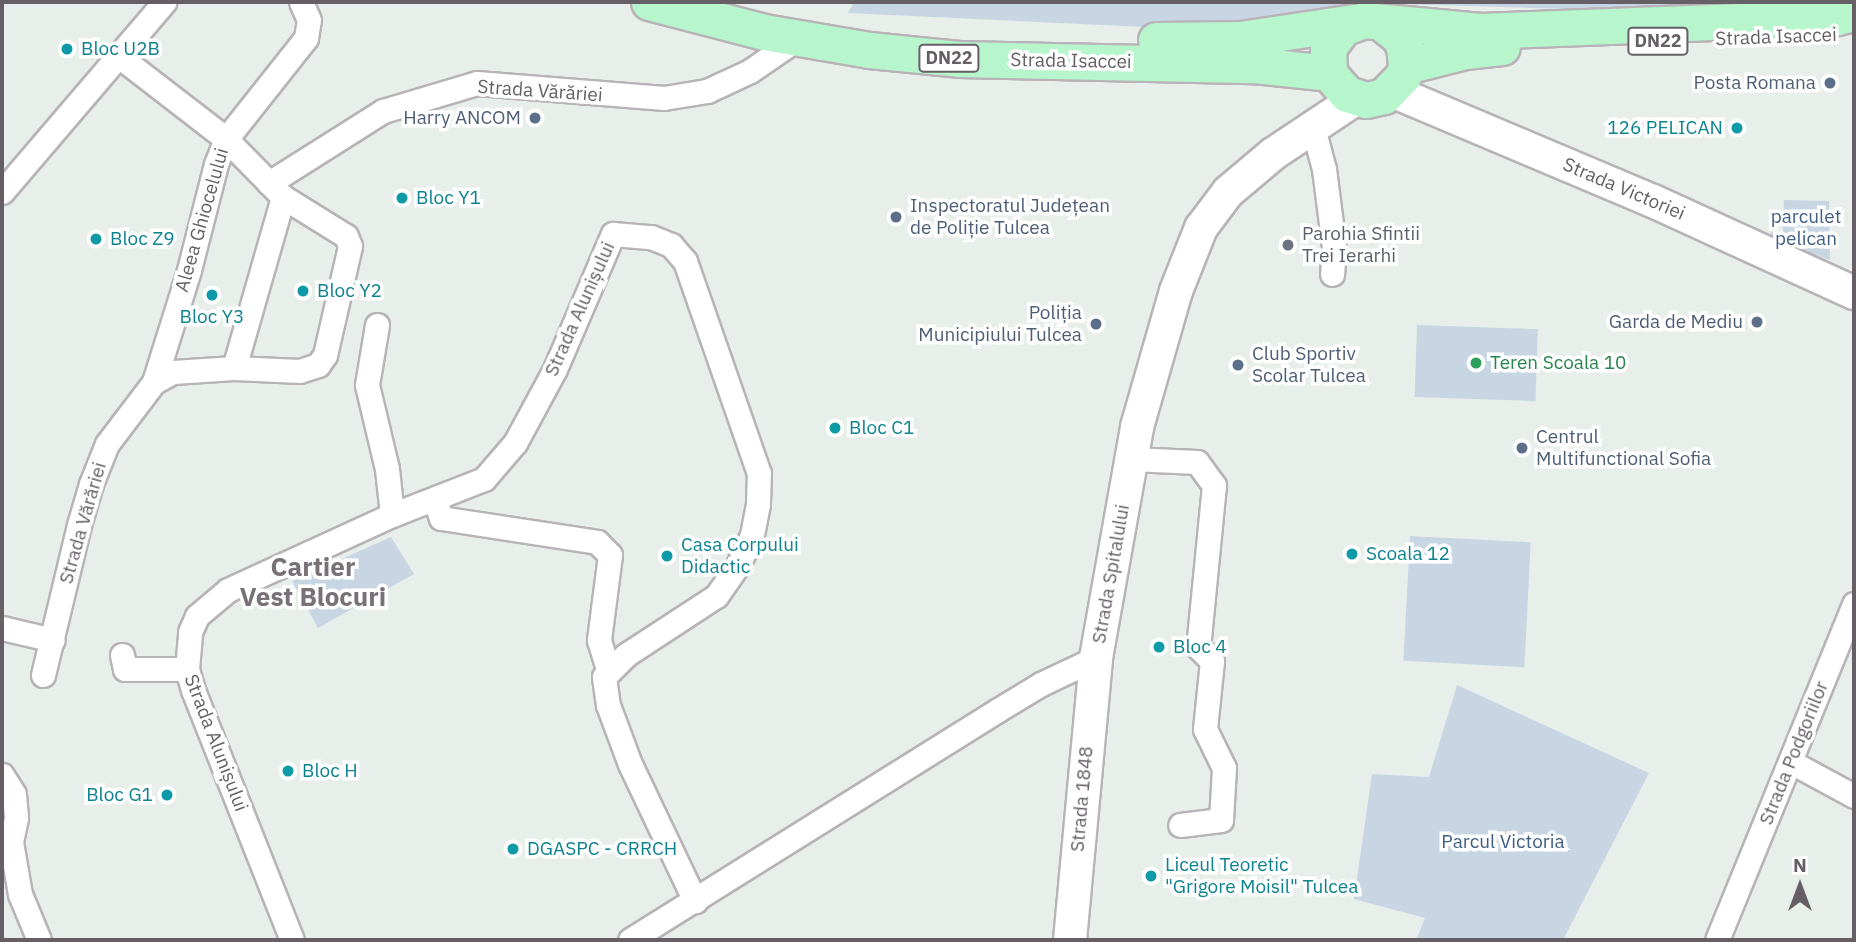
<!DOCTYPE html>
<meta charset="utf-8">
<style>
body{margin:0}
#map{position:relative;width:1856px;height:942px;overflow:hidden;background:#e8efea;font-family:"IBM Plex Sans",sans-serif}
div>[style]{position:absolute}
.green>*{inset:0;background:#c8d6e4;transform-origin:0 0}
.roads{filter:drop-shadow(2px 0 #b8b3b8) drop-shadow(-2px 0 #b8b3b8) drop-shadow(0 2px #b8b3b8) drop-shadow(0 -2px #b8b3b8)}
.street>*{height:23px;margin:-11.5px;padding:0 11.5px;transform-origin:11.5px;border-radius:11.5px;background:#fff}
.secondary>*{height:32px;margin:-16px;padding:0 16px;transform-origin:16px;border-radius:16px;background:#fff}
.primary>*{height:35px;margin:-17.5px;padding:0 17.5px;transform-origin:17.5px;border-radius:17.5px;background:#b7f6cd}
.dots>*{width:19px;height:19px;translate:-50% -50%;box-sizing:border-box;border:4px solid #fff;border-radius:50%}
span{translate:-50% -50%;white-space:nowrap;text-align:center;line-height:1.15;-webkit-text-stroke:7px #fff;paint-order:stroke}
.shield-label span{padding:2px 5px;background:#fff;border:2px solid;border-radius:5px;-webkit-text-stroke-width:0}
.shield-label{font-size:18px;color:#665f66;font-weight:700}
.street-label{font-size:19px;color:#665f66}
.culture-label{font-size:19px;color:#0d838f}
.left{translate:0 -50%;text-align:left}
.right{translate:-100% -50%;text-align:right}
.service-label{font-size:19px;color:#4e5e75}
.park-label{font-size:19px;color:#415f83}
.worship-label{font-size:19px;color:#5b616d}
.leisure-label{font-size:19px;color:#27864d}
.district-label{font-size:26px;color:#787178;font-weight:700}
.frame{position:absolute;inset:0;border:4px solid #665f66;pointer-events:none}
.north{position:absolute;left:1765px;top:851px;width:70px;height:70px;-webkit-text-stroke:5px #fff;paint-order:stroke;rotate:0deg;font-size:19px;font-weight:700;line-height:28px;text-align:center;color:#665f66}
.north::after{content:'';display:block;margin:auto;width:24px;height:32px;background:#665f66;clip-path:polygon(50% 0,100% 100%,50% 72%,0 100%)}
</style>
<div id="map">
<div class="green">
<div style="clip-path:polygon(854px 2px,1792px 2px,1638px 11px,1400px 4px,1324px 17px,1144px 27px,848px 13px)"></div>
<div style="clip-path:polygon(1784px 200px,1829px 201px,1830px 260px,1771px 240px,1771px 232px,1783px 232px)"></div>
<div style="left:1417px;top:325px;width:121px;height:72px;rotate:2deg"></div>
<div style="left:1410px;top:536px;width:121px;height:125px;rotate:3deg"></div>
<div style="clip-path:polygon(391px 537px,414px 574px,318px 628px,292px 581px)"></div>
<div style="clip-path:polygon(1457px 685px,1649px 773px,1563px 940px,1416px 940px,1425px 918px,1354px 899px,1372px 774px,1429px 777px)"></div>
</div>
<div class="roads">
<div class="street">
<div style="left:120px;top:57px;width:134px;rotate:37.7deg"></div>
<div style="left:226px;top:139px;width:81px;rotate:45.5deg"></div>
<div style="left:283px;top:197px;width:74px;rotate:31.8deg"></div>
<div style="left:346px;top:236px;width:11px;rotate:68deg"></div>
<div style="left:350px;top:246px;width:112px;rotate:102.9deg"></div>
<div style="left:325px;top:355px;width:12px;rotate:125deg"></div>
<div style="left:318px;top:365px;width:19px;rotate:162deg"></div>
<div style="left:300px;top:371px;width:66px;rotate:-177.4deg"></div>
<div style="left:234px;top:368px;width:178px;rotate:-74deg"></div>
<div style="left:1313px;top:128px;width:42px;rotate:75deg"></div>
<div style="left:1324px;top:169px;width:79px;rotate:82.7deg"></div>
<div style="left:1334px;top:247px;width:27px;rotate:94deg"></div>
<div style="left:269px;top:183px;width:135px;rotate:-32.3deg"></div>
<div style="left:383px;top:111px;width:98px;rotate:-16.6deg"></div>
<div style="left:477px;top:83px;width:188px;rotate:4.6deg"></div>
<div style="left:664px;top:98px;width:44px;rotate:-9.2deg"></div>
<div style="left:707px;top:91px;width:14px;rotate:-25deg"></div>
<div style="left:720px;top:85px;width:33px;rotate:-25deg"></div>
<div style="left:750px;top:71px;width:58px;rotate:-34.5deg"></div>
<div style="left:2px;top:192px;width:250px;rotate:-49.5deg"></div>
<div style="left:377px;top:325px;width:61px;rotate:99.5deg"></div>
<div style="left:367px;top:385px;width:86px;rotate:76.6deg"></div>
<div style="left:387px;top:469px;width:46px;rotate:83.8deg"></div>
<div style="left:154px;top:382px;width:117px;rotate:-72.6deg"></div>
<div style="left:189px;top:270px;width:109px;rotate:-75.7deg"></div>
<div style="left:216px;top:164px;width:27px;rotate:-68deg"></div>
<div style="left:226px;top:139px;width:129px;rotate:-51.6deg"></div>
<div style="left:306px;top:38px;width:18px;rotate:-81deg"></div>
<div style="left:309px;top:20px;width:20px;rotate:-114deg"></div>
<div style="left:1131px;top:459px;width:66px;rotate:2.6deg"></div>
<div style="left:1197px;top:462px;width:29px;rotate:54deg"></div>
<div style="left:1214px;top:485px;width:163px;rotate:95.6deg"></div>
<div style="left:1198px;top:647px;width:20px;rotate:45deg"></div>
<div style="left:1212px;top:661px;width:68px;rotate:95.9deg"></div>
<div style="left:1205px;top:729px;width:43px;rotate:64deg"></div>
<div style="left:1224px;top:768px;width:52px;rotate:93.3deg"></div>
<div style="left:1221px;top:820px;width:41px;rotate:173deg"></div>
<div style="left:435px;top:500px;width:19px;rotate:72deg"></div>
<div style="left:441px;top:518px;width:158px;rotate:8.7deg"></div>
<div style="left:597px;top:542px;width:18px;rotate:45deg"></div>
<div style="left:610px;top:555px;width:86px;rotate:97.4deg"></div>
<div style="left:599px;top:640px;width:31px;rotate:73deg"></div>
<div style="left:2px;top:628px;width:52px;rotate:13.2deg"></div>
<div style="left:122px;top:655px;width:14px;rotate:78deg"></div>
<div style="left:125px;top:669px;width:62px"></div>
<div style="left:43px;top:675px;width:154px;rotate:-76.5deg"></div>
<div style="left:79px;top:525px;width:43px;rotate:-73.7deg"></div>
<div style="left:91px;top:484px;width:43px;rotate:-68.2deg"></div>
<div style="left:107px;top:444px;width:78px;rotate:-52.8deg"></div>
<div style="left:154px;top:382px;width:21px;rotate:-28deg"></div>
<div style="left:173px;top:372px;width:61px;rotate:-3.8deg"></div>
<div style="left:1791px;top:762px;width:72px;rotate:28.4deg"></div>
<div style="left:2px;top:775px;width:22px;rotate:58deg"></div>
<div style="left:14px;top:794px;width:24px;rotate:85deg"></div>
<div style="left:16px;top:818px;width:25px;rotate:102deg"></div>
<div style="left:11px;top:842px;width:53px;rotate:80.2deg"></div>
<div style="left:20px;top:894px;width:50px;rotate:67.6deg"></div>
<div style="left:292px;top:940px;width:269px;rotate:-111.6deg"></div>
<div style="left:193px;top:690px;width:22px;rotate:-106deg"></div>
<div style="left:187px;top:669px;width:37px;rotate:-85deg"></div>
<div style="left:190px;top:632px;width:17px;rotate:-66deg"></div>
<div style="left:197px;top:616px;width:40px;rotate:-40deg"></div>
<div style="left:228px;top:590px;width:180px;rotate:-24.6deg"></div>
<div style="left:392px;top:515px;width:99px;rotate:-21.4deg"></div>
<div style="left:484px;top:479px;width:48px;rotate:-49.3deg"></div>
<div style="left:515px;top:443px;width:84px;rotate:-61.6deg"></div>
<div style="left:555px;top:369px;width:147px;rotate:-66.8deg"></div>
<div style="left:613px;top:234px;width:38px;rotate:5deg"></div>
<div style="left:651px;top:237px;width:22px;rotate:22deg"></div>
<div style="left:671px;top:245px;width:21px;rotate:49deg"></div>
<div style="left:685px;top:261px;width:225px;rotate:70.8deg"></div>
<div style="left:759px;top:473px;width:31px;rotate:92deg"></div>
<div style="left:758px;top:504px;width:32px;rotate:101deg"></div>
<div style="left:752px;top:535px;width:33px;rotate:115deg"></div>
<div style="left:738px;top:565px;width:38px;rotate:125deg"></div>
<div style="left:716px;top:596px;width:108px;rotate:146.8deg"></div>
<div style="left:626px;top:655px;width:31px;rotate:135deg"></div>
<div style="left:604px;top:677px;width:28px;rotate:82deg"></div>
<div style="left:608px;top:705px;width:63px;rotate:69.6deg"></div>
<div style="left:630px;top:764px;width:152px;rotate:64.6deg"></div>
<div style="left:630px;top:940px;width:434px;rotate:-32deg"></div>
<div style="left:998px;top:710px;width:50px;rotate:-31.2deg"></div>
<div style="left:1041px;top:684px;width:61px;rotate:-25.3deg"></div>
<div style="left:1717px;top:940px;width:363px;rotate:-67.8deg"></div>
</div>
<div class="secondary">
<div style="left:1392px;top:91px;width:283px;rotate:22.9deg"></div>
<div style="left:1653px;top:201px;width:221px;rotate:24.6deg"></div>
<div style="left:1070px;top:940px;width:283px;rotate:-84.7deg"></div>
<div style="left:1096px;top:658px;width:235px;rotate:-79.9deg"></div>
<div style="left:1137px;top:427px;width:141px;rotate:-74deg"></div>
<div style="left:1176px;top:291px;width:68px;rotate:-68.4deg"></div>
<div style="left:1201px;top:228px;width:45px;rotate:-53.1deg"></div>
<div style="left:1228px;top:192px;width:59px;rotate:-40.2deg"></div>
<div style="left:1273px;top:154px;width:101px;rotate:-33.7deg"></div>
</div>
<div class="primary">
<div style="left:649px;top:2px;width:119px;rotate:14.6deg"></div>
<div style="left:764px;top:32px;width:107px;rotate:9.7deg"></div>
<div style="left:869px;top:50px;width:90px;rotate:5.7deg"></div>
<div style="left:959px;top:59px;width:295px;rotate:1.2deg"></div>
<div style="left:1254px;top:65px;width:75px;rotate:6.1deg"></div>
<div style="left:1383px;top:24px;width:21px;rotate:39deg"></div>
<div style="left:1399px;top:37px;width:10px;rotate:61deg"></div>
<div style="left:1404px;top:46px;width:20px;rotate:84deg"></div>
<div style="left:1406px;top:66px;width:10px;rotate:107deg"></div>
<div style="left:1403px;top:76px;width:28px;rotate:134deg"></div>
<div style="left:1384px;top:96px;width:18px;rotate:167deg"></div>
<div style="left:1366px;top:100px;width:20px;rotate:-162deg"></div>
<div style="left:1347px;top:94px;width:28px;rotate:-131deg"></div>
<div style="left:1329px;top:73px;width:25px;rotate:-92deg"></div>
<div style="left:1328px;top:48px;width:25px;rotate:-53deg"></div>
<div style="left:1343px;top:28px;width:22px;rotate:-21deg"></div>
<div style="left:1364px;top:20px;width:117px;rotate:5.4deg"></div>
<div style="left:1480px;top:31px;width:357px;rotate:-2.2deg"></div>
<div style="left:1837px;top:17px;width:17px;rotate:-13deg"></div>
<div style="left:1156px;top:40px;width:84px;rotate:-0.7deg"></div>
<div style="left:1240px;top:39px;width:115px;rotate:-8.5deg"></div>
<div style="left:1406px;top:66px;width:61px;rotate:-14.3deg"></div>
<div style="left:1465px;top:51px;width:37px;rotate:-6deg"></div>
</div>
</div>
<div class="dots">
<div style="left:67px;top:49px;background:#0f9aa8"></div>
<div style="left:1830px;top:83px;background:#5c6f8a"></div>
<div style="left:535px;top:118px;background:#5c6f8a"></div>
<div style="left:1737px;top:128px;background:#0f9aa8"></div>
<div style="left:402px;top:198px;background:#0f9aa8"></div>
<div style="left:896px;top:217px;background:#5c6f8a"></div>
<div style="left:96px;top:239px;background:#0f9aa8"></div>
<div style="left:1288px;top:245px;background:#6b7280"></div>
<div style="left:303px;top:291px;background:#0f9aa8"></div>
<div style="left:212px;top:295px;background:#0f9aa8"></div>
<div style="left:1757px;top:322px;background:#5c6f8a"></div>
<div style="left:1096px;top:324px;background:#5c6f8a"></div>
<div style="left:1476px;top:363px;background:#2e9e5b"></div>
<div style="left:1238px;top:365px;background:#5c6f8a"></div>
<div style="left:835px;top:428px;background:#0f9aa8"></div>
<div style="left:1522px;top:448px;background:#5c6f8a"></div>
<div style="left:1352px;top:554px;background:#0f9aa8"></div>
<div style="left:667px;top:556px;background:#0f9aa8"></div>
<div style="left:1159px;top:647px;background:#0f9aa8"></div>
<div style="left:288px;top:771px;background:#0f9aa8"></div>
<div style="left:167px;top:795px;background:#0f9aa8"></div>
<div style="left:513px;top:849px;background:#0f9aa8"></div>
<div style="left:1151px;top:876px;background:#0f9aa8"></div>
</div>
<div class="shield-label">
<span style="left:1658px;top:41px">DN22</span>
<span style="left:949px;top:58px">DN22</span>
</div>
<div class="street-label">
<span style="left:1776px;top:37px;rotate:-2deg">Strada Isaccei</span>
<span style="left:1071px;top:61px;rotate:1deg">Strada Isaccei</span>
<span style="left:540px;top:91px;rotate:4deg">Strada Vărăriei</span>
<span style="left:1624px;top:189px;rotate:23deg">Strada Victoriei</span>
<span style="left:202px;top:220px;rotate:-74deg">Aleea Ghiocelului</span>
<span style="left:580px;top:309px;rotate:-66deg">Strada Alunișului</span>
<span style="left:83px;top:523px;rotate:-74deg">Strada Vărăriei</span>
<span style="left:1111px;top:574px;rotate:-80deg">Strada Spitalului</span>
<span style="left:216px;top:743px;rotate:69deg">Strada Alunișului</span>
<span style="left:1794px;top:753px;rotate:-68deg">Strada Podgoriilor</span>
<span style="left:1082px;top:799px;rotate:-85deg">Strada 1848</span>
</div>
<div class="culture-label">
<span class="left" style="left:81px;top:49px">Bloc U2B</span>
<span class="right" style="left:1723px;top:128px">126 PELICAN</span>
<span class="left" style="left:416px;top:198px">Bloc Y1</span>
<span class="left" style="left:110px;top:239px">Bloc Z9</span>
<span class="left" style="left:317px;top:291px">Bloc Y2</span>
<span style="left:212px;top:317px">Bloc Y3</span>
<span class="left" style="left:849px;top:428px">Bloc C1</span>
<span class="left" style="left:681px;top:556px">Casa Corpului<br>Didactic</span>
<span class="left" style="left:1366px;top:554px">Scoala 12</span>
<span class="left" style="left:1173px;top:647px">Bloc 4</span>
<span class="left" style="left:302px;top:771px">Bloc H</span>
<span class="right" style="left:153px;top:795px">Bloc G1</span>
<span class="left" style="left:527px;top:849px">DGASPC - CRRCH</span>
<span class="left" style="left:1165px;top:876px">Liceul Teoretic<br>"Grigore Moisil" Tulcea</span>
</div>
<div class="service-label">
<span class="right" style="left:1816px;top:83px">Posta Romana</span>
<span class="right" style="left:521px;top:118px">Harry ANCOM</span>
<span class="left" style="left:910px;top:217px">Inspectoratul Județean<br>de Poliție Tulcea</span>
<span class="right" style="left:1082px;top:324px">Poliția<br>Municipiului Tulcea</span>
<span class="right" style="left:1743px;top:322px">Garda de Mediu</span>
<span class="left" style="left:1252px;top:365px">Club Sportiv<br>Scolar Tulcea</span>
<span class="left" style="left:1536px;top:448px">Centrul<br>Multifunctional Sofia</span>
</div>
<div class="park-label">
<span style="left:1806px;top:228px">parculet<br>pelican</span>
<span style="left:1503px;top:842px">Parcul Victoria</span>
</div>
<div class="worship-label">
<span class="left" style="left:1302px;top:245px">Parohia Sfintii<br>Trei Ierarhi</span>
</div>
<div class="leisure-label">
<span class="left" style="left:1490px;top:363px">Teren Scoala 10</span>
</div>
<div class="district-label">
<span style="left:313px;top:582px">Cartier<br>Vest Blocuri</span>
</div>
<div class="frame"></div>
<div class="north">N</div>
</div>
